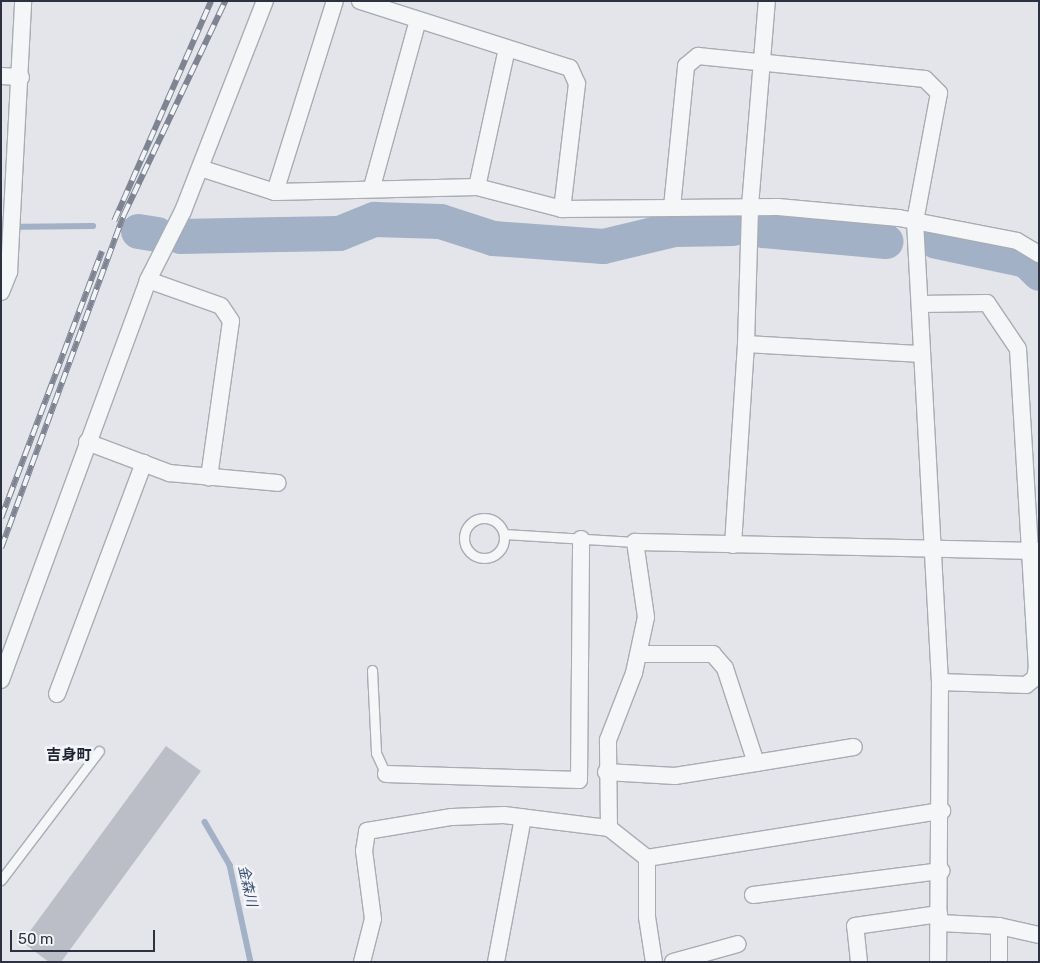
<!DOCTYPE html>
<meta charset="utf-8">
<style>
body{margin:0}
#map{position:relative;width:1040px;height:963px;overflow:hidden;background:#e3e5ea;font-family:Rubik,"Noto Sans JP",sans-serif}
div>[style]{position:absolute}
.stream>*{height:5.5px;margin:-2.75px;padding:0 2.75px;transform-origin:2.75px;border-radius:2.75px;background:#a2b1c6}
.river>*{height:35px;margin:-17.5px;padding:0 17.5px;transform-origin:17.5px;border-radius:17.5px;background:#a2b1c6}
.building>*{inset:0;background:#bbbec6}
.roads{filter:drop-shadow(1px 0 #a8acb4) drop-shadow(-1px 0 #a8acb4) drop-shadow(0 1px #a8acb4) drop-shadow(0 -1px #a8acb4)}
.lane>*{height:9px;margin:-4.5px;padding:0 4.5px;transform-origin:4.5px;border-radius:4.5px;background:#f5f6f8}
.lane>.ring{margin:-4.5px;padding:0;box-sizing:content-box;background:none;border:9px solid #f5f6f8;border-radius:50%}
.street>*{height:16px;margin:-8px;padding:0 8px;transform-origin:8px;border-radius:8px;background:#f5f6f8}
.rail>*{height:5.5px;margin-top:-2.75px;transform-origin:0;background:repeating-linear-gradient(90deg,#f2f4f7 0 11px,#7e8492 0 22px);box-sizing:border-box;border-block:1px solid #7e8492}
span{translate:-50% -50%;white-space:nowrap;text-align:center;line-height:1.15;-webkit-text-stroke:5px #f2f4f7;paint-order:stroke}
.water-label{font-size:14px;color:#3a4f71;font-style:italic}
.quarter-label{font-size:15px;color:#1e2431;font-weight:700}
.frame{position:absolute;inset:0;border:2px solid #2c3240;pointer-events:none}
.scale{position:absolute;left:10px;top:930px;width:145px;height:22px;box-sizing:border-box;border:2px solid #2c3240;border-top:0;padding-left:6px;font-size:15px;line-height:18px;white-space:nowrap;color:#2c3240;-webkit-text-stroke:4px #f2f4f7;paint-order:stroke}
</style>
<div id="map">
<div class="stream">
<div style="left:1px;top:227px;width:92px;rotate:-0.6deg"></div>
<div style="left:205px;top:822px;width:50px;rotate:59.8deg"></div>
<div style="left:230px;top:865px;width:99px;rotate:77.8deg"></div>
</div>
<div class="river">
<div style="left:762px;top:230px;width:124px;rotate:5.1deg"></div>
<div style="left:138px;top:231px;width:19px;rotate:9deg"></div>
<div style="left:180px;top:236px;width:159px;rotate:-1.1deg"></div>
<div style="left:339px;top:233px;width:38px;rotate:-22deg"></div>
<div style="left:374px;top:219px;width:66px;rotate:1.7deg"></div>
<div style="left:440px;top:221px;width:56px;rotate:17.8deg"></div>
<div style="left:493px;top:238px;width:110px;rotate:4.2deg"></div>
<div style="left:603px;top:246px;width:73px;rotate:-13.5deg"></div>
<div style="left:674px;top:229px;width:59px;rotate:-1deg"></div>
<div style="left:936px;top:241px;width:92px;rotate:11.9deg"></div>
<div style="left:1026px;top:260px;width:18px;rotate:45deg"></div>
</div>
<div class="building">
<div style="clip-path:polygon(166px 746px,201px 771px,61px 962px,49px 962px,22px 942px)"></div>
</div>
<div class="roads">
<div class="lane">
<div class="ring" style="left:464px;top:518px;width:31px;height:31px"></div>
<div style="left:504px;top:534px;width:131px;rotate:3.5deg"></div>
<div style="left:372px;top:670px;width:83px;rotate:87.2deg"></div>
<div style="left:376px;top:753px;width:23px;rotate:65deg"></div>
<div style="left:1px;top:880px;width:162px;rotate:-52.8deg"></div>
</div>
<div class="street">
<div style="left:360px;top:1px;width:220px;rotate:17.7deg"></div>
<div style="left:570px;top:68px;width:17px;rotate:66deg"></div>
<div style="left:577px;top:84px;width:126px;rotate:96.8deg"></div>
<div style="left:1px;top:76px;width:20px;rotate:3deg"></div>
<div style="left:200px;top:168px;width:79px;rotate:17.7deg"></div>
<div style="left:275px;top:192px;width:202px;rotate:-1.4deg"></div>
<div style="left:477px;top:187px;width:88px;rotate:14.5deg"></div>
<div style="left:562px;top:209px;width:216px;rotate:-0.5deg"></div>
<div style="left:778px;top:207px;width:121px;rotate:5.2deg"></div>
<div style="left:899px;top:218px;width:120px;rotate:11deg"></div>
<div style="left:1017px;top:241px;width:26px;rotate:31deg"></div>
<div style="left:372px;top:187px;width:173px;rotate:-74.6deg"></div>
<div style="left:477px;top:187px;width:142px;rotate:-77.8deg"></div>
<div style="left:275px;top:192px;width:200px;rotate:-72.6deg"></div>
<div style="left:672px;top:207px;width:142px;rotate:-84.3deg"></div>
<div style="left:686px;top:66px;width:16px;rotate:-40deg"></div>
<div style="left:698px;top:56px;width:228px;rotate:5.8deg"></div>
<div style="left:925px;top:79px;width:20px;rotate:45deg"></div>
<div style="left:939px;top:93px;width:130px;rotate:100.6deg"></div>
<div style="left:915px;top:221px;width:462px;rotate:86.9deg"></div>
<div style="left:940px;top:682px;width:280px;rotate:90.4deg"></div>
<div style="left:148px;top:280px;width:77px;rotate:19.6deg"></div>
<div style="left:221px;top:306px;width:18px;rotate:56deg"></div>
<div style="left:231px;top:321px;width:158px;rotate:98deg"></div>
<div style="left:1px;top:292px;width:22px;rotate:-68deg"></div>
<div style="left:9px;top:272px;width:271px;rotate:-87deg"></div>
<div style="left:920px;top:304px;width:67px;rotate:-0.9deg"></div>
<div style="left:987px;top:303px;width:55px;rotate:56deg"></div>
<div style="left:1018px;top:349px;width:319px;rotate:86.6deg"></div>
<div style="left:1037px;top:667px;width:11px;rotate:100deg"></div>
<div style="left:1035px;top:678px;width:11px;rotate:142deg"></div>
<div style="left:1026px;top:685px;width:86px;rotate:-178deg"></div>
<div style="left:746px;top:344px;width:176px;rotate:3.3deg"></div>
<div style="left:87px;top:442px;width:88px;rotate:20.7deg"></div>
<div style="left:169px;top:473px;width:109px;rotate:5.2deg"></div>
<div style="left:733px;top:545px;width:201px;rotate:-86.3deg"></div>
<div style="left:746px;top:344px;width:138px;rotate:-88.3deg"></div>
<div style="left:750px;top:206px;width:206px;rotate:-85.3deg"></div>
<div style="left:1px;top:680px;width:426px;rotate:-69.8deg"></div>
<div style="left:148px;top:280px;width:77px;rotate:-63.1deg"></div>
<div style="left:183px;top:211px;width:225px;rotate:-68.7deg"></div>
<div style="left:57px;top:694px;width:247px;rotate:-69.4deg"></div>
<div style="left:756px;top:763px;width:99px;rotate:-9.3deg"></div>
<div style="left:606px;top:772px;width:69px;rotate:3.3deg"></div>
<div style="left:675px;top:776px;width:82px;rotate:-9.1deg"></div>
<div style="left:756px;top:763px;width:100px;rotate:-108.1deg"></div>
<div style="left:725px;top:668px;width:18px;rotate:-131deg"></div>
<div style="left:713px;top:654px;width:74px;rotate:180deg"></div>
<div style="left:386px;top:774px;width:193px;rotate:1.8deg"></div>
<div style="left:579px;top:780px;width:241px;rotate:-89.5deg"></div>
<div style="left:609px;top:828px;width:48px;rotate:38.3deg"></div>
<div style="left:647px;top:858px;width:299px;rotate:-9.1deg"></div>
<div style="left:647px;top:858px;width:59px;rotate:90deg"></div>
<div style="left:647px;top:917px;width:46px;rotate:81.2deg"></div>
<div style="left:753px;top:895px;width:190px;rotate:-7.3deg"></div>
<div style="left:939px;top:923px;width:60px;rotate:2.9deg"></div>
<div style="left:999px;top:926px;width:41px;rotate:12.7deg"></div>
<div style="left:999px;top:926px;width:36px;rotate:90deg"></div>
<div style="left:362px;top:962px;width:44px;rotate:-75.7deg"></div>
<div style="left:373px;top:919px;width:69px;rotate:-97.5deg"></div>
<div style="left:364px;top:851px;width:20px;rotate:-81deg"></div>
<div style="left:367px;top:831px;width:86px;rotate:-9.4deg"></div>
<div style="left:452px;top:817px;width:52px;rotate:-2.2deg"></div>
<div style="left:504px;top:815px;width:106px;rotate:7.1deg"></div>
<div style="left:609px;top:828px;width:88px;rotate:-90.7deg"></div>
<div style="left:608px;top:740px;width:72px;rotate:-68.8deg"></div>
<div style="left:634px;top:673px;width:57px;rotate:-77.9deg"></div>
<div style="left:646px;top:617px;width:76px;rotate:-98.3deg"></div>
<div style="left:635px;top:542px;width:404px;rotate:1.3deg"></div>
<div style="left:496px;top:962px;width:147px;rotate:-79.4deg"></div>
<div style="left:673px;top:962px;width:67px;rotate:-15.5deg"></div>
<div style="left:859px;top:962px;width:36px;rotate:-96deg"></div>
<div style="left:855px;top:926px;width:85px;rotate:-8.1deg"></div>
</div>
</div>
<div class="rail">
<div style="left:114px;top:221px;width:240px;rotate:-66.2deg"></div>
<div style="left:1px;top:518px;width:285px;rotate:-69.3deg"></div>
<div style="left:1px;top:548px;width:356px;rotate:-69.8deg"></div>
<div style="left:124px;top:214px;width:236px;rotate:-64.6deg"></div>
</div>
<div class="water-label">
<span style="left:247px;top:886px;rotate:77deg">金森川</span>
</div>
<div class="quarter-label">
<span style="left:69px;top:756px">吉身町</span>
</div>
<div class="frame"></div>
<div class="scale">50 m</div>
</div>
